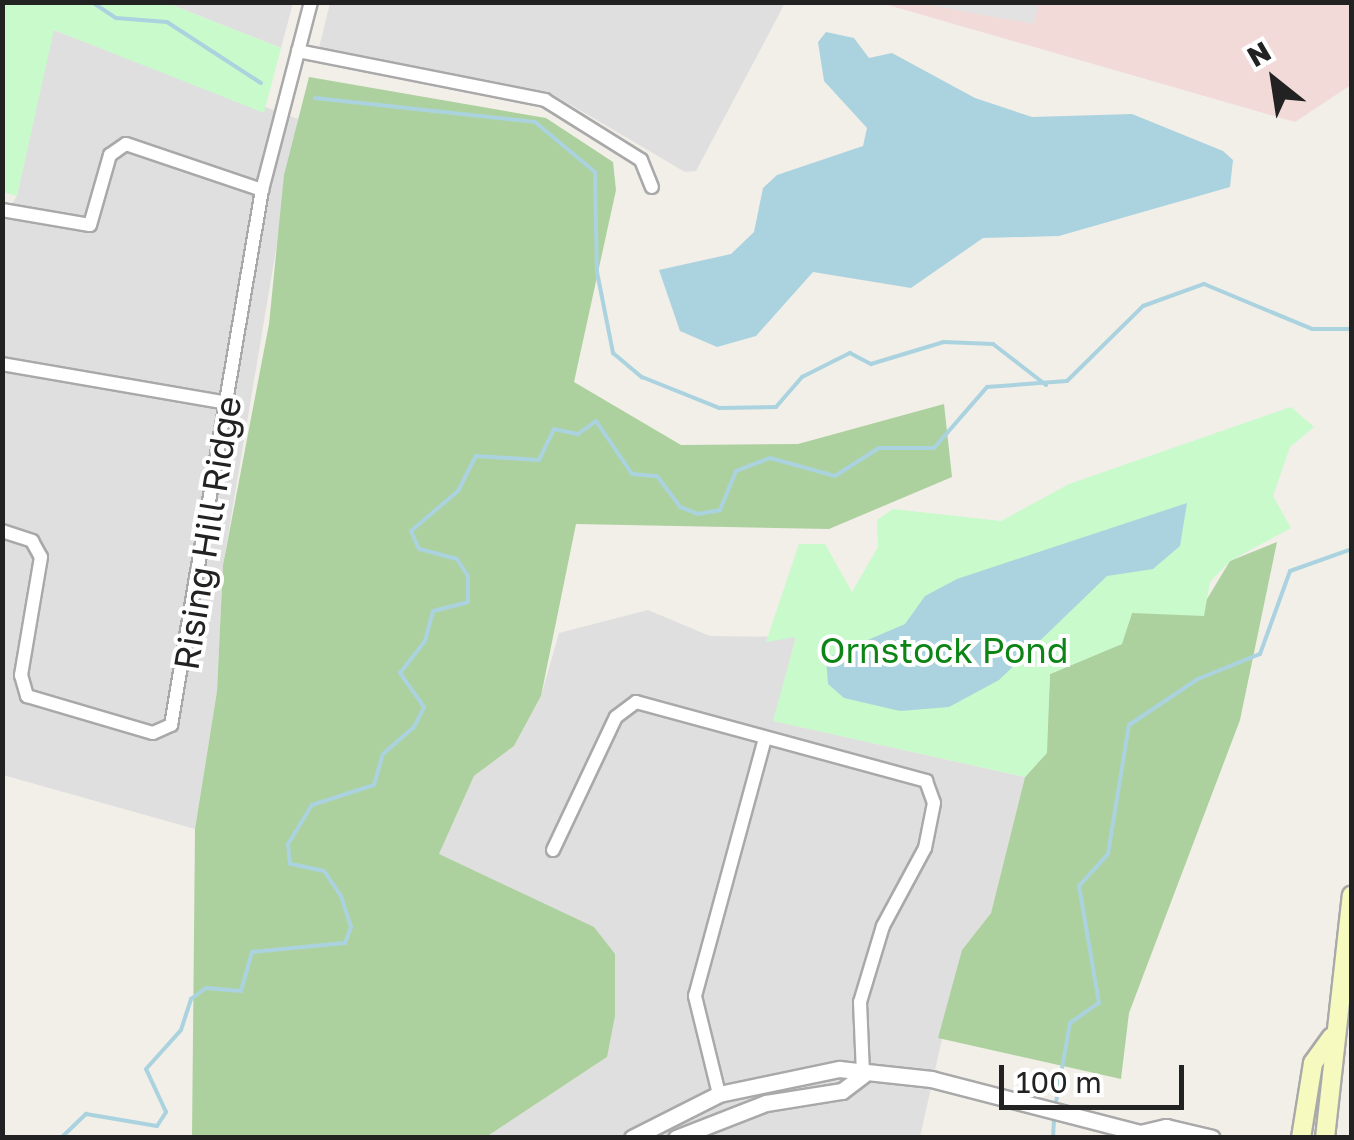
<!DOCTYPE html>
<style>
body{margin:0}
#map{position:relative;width:1354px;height:1140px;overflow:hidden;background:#f2efe9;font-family:"Golos Text",sans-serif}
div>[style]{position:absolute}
.residential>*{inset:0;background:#e0dfdf}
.commercial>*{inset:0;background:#f2dad9}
.forest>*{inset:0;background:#add19e}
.park>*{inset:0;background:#c8facc}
.parking>*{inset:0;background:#e2e2e2}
.water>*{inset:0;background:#aad3df}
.stream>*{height:4px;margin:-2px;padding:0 2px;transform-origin:2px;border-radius:2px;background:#aad3df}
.roads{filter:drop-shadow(2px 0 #a9a9a9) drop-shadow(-2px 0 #a9a9a9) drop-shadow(0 2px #a9a9a9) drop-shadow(0 -2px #a9a9a9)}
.minor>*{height:12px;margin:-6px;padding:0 6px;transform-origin:6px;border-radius:6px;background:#fff}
.tertiary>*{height:15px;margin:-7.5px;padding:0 7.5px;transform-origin:7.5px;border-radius:7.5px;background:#fff}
.secondary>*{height:18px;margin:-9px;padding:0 9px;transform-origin:9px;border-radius:9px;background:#f7fabf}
span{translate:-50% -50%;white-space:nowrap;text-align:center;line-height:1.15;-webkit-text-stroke:8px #fff;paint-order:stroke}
.street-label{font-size:35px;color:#222}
.park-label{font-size:35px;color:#0c8416}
.frame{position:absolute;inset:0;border:5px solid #222;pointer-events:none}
.north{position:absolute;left:1224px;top:30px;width:100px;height:100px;-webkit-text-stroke:8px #fff;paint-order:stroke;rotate:330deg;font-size:28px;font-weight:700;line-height:40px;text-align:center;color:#222}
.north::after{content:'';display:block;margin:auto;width:35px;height:45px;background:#222;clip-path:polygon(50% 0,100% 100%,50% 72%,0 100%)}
.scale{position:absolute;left:999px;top:1065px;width:185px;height:45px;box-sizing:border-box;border:5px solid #222;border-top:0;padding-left:12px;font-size:30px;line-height:35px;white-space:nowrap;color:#222;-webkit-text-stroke:8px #fff;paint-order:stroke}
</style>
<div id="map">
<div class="residential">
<div style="clip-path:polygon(167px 3px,293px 3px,281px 48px)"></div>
<div style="clip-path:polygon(330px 3px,785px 3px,696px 171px,685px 172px,549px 92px,319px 48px)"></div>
<div style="clip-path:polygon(53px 30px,298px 119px,223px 565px,217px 691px,195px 829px,3px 775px,2px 219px,17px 196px)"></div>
<div style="clip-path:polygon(648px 610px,710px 636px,796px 637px,774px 721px,1025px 777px,991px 913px,962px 950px,920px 1137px,486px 1137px,607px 1057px,439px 854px,474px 776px,514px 746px,541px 696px,559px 633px)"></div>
</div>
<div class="commercial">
<div style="clip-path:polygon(881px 3px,1351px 3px,1351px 85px,1295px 122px)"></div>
</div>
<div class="forest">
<div style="clip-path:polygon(309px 77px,546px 118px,613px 162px,616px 190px,574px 382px,681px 445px,798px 444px,944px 404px,952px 477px,829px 529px,576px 524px,541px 696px,514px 746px,474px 776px,439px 854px,594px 927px,615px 954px,615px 1016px,607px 1057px,486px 1137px,192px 1137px,195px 829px,217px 691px,223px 565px,269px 324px,284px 175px)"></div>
<div style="clip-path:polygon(1277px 542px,1240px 720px,1129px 1013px,1121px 1079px,938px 1038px,962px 950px,991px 913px,1025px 777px,1046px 753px,1050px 674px,1121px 644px,1132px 613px,1204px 604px,1230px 561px)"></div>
</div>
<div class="park">
<div style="clip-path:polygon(2px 3px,167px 3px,281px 48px,264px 113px,54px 30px,17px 196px,3px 192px)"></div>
<div style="clip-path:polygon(1291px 407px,1314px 427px,1290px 447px,1273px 496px,1291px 528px,1230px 561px,1210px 582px,1204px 616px,1132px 613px,1122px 644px,1050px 674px,1047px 753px,1025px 777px,773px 721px,796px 637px,766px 642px,799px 544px,825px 544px,852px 592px,878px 547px,877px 520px,893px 509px,1001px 521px,1069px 484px)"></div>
</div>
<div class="parking">
<div style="clip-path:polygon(919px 3px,1039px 2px,1039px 3px,1033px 24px)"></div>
</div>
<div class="water">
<div style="clip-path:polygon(826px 32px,854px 38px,869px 58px,892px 53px,975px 98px,1032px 117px,1132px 114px,1223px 151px,1233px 160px,1230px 187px,1059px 236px,983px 238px,911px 288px,813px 272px,756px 336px,717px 347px,680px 331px,659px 270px,731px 254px,754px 232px,763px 188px,777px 175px,863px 146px,867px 128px,824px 81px,818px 42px)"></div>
<div style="clip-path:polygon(1187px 503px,1180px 546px,1153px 569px,1107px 576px,999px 680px,949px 707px,900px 711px,844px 698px,828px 684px,826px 658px,905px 624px,925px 596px,957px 579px)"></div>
</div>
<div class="stream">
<div style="left:92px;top:2px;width:29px;rotate:34deg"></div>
<div style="left:116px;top:18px;width:51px;rotate:4.5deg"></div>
<div style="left:167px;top:22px;width:112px;rotate:33deg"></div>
<div style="left:315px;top:98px;width:221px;rotate:6.2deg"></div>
<div style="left:535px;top:122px;width:78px;rotate:39.8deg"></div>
<div style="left:595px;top:172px;width:100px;rotate:88.9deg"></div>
<div style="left:597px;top:272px;width:83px;rotate:78.8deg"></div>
<div style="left:613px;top:353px;width:38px;rotate:40deg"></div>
<div style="left:642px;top:377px;width:83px;rotate:21.9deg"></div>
<div style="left:719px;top:408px;width:57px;rotate:-1deg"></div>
<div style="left:776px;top:407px;width:40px;rotate:-49deg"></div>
<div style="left:802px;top:377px;width:54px;rotate:-26.6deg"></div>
<div style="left:850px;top:353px;width:24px;rotate:28deg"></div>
<div style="left:871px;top:364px;width:76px;rotate:-16.8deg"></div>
<div style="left:944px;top:342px;width:49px;rotate:2.3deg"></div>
<div style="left:993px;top:344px;width:67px;rotate:37.7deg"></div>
<div style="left:1055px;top:1108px;width:86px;rotate:-80deg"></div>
<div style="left:1070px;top:1023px;width:35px;rotate:-35deg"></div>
<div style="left:1099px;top:1003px;width:119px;rotate:-99.7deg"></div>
<div style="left:1079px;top:886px;width:43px;rotate:-47.8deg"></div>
<div style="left:1108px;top:854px;width:131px;rotate:-80.8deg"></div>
<div style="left:1129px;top:725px;width:83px;rotate:-33.7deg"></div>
<div style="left:1198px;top:679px;width:67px;rotate:-22deg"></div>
<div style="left:1260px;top:654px;width:88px;rotate:-70.1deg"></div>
<div style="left:1290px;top:571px;width:66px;rotate:-19.5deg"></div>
<div style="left:61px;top:1138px;width:35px;rotate:-44deg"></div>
<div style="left:86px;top:1114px;width:72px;rotate:9.6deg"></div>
<div style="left:157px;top:1126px;width:17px;rotate:-57deg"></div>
<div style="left:166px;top:1112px;width:47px;rotate:-114.9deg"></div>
<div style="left:146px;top:1069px;width:52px;rotate:-48.1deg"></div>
<div style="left:181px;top:1030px;width:33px;rotate:-72deg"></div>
<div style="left:191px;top:999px;width:19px;rotate:-36deg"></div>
<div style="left:206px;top:988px;width:35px;rotate:5deg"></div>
<div style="left:241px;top:991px;width:41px;rotate:-74.2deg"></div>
<div style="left:252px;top:952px;width:93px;rotate:-5.5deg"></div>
<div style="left:345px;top:943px;width:17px;rotate:-69deg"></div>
<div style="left:351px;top:927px;width:33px;rotate:-108deg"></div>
<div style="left:341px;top:896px;width:30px;rotate:-124deg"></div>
<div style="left:324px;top:871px;width:35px;rotate:-168deg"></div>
<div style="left:290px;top:864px;width:20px;rotate:-96deg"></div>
<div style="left:288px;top:844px;width:46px;rotate:-58.4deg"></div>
<div style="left:312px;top:805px;width:65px;rotate:-17.9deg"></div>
<div style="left:374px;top:785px;width:32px;rotate:-74deg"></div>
<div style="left:383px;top:754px;width:41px;rotate:-41.1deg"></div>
<div style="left:414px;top:727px;width:22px;rotate:-63deg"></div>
<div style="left:424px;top:707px;width:42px;rotate:-125.2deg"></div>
<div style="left:400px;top:673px;width:41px;rotate:-52deg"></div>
<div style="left:425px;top:641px;width:31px;rotate:-75deg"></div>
<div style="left:433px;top:611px;width:36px;rotate:-14deg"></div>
<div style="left:468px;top:602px;width:26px;rotate:-90deg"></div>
<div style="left:468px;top:576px;width:20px;rotate:-123deg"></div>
<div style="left:457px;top:559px;width:39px;rotate:-165deg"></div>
<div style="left:419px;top:549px;width:20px;rotate:-114deg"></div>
<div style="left:411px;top:531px;width:62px;rotate:-40.4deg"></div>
<div style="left:458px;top:491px;width:39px;rotate:-63deg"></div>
<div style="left:476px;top:456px;width:63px;rotate:3.6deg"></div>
<div style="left:539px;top:460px;width:34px;rotate:-64deg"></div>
<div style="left:554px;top:429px;width:25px;rotate:12deg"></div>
<div style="left:578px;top:434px;width:22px;rotate:-36deg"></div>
<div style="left:596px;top:421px;width:64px;rotate:55.8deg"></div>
<div style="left:632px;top:474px;width:25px;rotate:5deg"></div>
<div style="left:657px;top:476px;width:39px;rotate:53deg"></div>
<div style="left:680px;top:507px;width:19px;rotate:21deg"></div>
<div style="left:698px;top:514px;width:22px;rotate:-10deg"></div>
<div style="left:720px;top:510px;width:42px;rotate:-67.7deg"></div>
<div style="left:736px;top:471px;width:36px;rotate:-21deg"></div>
<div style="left:770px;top:458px;width:67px;rotate:15.5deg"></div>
<div style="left:835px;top:476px;width:52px;rotate:-32.5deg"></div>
<div style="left:879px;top:448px;width:55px"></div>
<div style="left:934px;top:448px;width:81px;rotate:-49deg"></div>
<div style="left:987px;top:387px;width:80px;rotate:-4.3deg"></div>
<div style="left:1067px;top:381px;width:107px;rotate:-44.6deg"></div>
<div style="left:1143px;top:306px;width:65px;rotate:-19.8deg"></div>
<div style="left:1204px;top:284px;width:117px;rotate:22.6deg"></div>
<div style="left:1312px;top:329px;width:40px"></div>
<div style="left:1053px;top:1138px;width:21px;rotate:-87deg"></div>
</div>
<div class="roads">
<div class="minor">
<div style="left:298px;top:51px;width:252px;rotate:11.2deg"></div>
<div style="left:545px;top:100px;width:113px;rotate:32deg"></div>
<div style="left:641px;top:160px;width:29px;rotate:68deg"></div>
<div style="left:2px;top:210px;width:89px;rotate:9.7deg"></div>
<div style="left:90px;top:225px;width:73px;rotate:-74.1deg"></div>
<div style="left:110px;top:155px;width:19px;rotate:-35deg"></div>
<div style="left:126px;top:144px;width:144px;rotate:18.7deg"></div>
<div style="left:2px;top:364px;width:229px;rotate:9.8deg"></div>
<div style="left:2px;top:531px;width:32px;rotate:18deg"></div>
<div style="left:32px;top:541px;width:18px;rotate:61deg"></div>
<div style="left:41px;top:557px;width:120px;rotate:99.6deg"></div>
<div style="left:21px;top:675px;width:22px;rotate:74deg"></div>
<div style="left:27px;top:696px;width:131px;rotate:16.4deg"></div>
<div style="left:153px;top:733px;width:20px;rotate:-24deg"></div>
<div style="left:171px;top:725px;width:543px;rotate:-80.35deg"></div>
<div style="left:262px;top:190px;width:194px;rotate:-75.4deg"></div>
<div style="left:553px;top:850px;width:147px;rotate:-64.7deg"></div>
<div style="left:616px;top:717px;width:25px;rotate:-37deg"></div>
<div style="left:636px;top:702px;width:301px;rotate:15.2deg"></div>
<div style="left:926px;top:781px;width:23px;rotate:70deg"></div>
<div style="left:934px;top:803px;width:46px;rotate:101.3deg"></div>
<div style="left:925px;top:848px;width:89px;rotate:118.3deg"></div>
<div style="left:883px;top:926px;width:79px;rotate:106.8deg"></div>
<div style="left:860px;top:1002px;width:73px;rotate:87.6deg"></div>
<div style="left:719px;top:1094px;width:101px;rotate:-103.8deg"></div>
<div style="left:695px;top:996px;width:267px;rotate:-74.8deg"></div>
</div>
<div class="tertiary">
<div style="left:632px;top:1138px;width:97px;rotate:-26.8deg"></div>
<div style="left:719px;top:1094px;width:123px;rotate:-11.8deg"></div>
<div style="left:839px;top:1069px;width:93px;rotate:6.2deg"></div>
<div style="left:931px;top:1079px;width:216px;rotate:14.5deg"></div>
<div style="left:1140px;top:1133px;width:27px;rotate:-13deg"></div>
<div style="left:1166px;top:1127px;width:47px;rotate:13.4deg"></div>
<div style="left:676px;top:1138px;width:97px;rotate:-21.3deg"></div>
<div style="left:766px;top:1103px;width:77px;rotate:-9deg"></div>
<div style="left:842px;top:1091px;width:26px;rotate:-37deg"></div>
</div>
<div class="secondary">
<div style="left:1301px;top:1138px;width:76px;rotate:-80.9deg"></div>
<div style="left:1313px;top:1063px;width:32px;rotate:-54deg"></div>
<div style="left:1325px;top:1138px;width:244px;rotate:-83.7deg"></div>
</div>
</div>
<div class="street-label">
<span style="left:207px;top:533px;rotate:-81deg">Rising Hill Ridge</span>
</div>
<div class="park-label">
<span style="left:944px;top:650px">Ornstock Pond</span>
</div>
<div class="frame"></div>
<div class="north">N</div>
<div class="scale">100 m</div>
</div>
